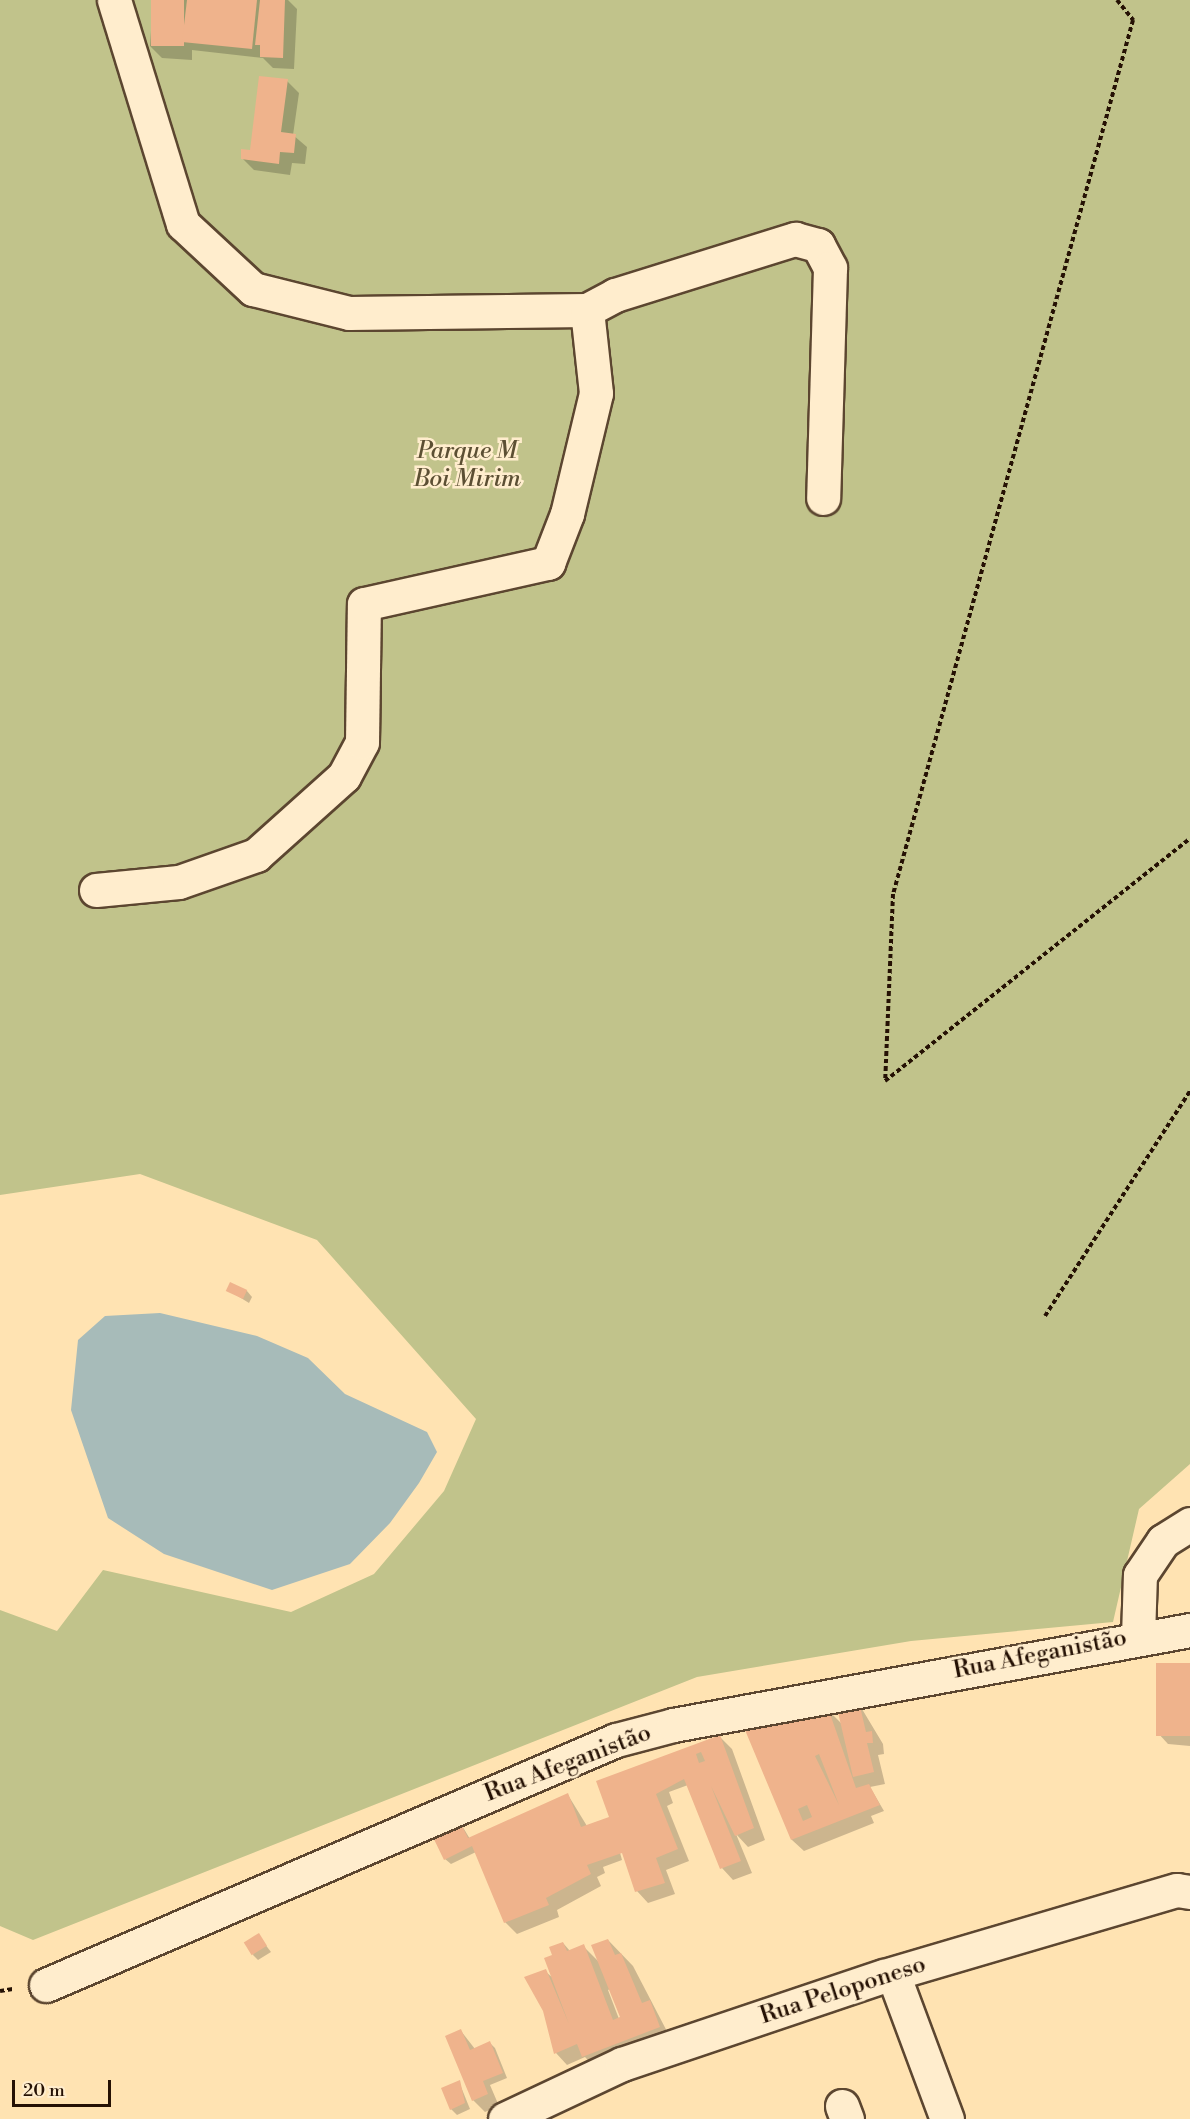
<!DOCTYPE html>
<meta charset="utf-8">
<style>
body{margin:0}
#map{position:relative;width:1190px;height:2119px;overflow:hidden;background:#ffe3b2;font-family:"Libre Bodoni",serif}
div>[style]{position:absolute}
.green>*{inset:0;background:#c1c38b}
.water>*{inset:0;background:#a7bbb9}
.shadow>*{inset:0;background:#0003}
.building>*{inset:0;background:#efb38c;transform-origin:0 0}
.path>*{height:4px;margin-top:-2px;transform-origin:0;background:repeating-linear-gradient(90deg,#251104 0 4.5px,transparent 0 7.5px)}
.roads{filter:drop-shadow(2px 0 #5c4630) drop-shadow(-2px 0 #5c4630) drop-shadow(0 2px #5c4630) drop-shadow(0 -2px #5c4630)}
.minor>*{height:33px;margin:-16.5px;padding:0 16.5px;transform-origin:16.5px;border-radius:16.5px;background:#ffedcd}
span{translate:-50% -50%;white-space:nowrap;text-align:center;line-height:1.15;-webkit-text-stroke:5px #ffedcd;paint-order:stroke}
.park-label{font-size:24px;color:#5c4f33;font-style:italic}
.street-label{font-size:24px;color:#251104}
.scale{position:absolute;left:12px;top:2080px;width:99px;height:27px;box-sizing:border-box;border:3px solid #251104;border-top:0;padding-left:8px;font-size:18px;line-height:21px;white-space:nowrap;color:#251104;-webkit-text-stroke:4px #ffedcd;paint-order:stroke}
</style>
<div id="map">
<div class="green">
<div style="clip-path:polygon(0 0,1190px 0,1190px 1464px,1139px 1509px,1113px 1622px,911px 1641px,697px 1677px,33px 1940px,0 1926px,0 1610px,57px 1631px,103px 1570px,291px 1612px,374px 1574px,444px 1491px,476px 1419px,317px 1240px,140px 1174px,0 1195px)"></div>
</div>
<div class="water">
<div style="clip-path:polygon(160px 1313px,257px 1336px,308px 1358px,345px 1394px,427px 1432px,437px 1452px,419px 1483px,390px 1523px,350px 1564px,272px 1590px,164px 1554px,108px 1518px,71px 1410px,78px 1340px,105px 1316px)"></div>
</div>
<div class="shadow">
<div style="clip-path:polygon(153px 0,288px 0,297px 9px,294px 69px,273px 68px,263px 58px,192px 50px,192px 60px,162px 58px,150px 46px)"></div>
<div style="clip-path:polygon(287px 81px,299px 93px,293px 135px,307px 147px,305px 164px,292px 163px,290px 175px,254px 170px,242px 158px,251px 152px)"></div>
<div style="clip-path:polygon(228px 1290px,247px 1291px,252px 1297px,249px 1303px)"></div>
<div style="clip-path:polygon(1190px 1664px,1190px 1746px,1168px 1744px,1157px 1732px)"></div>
<div style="clip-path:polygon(859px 1704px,883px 1744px,884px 1754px,878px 1755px,885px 1784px,870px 1787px,884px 1811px,871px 1816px,874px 1823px,804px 1851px,792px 1840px,747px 1731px,828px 1710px,843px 1725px)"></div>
<div style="clip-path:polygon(720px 1737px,732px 1749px,765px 1840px,748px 1847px,736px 1834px,752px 1873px,733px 1880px,722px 1868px,688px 1785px,669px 1792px,673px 1803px,667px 1806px,689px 1861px,666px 1870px,675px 1894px,648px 1903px,637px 1891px,612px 1823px,622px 1860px,603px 1867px,605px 1873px,597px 1877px,601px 1886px,557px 1910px,559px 1917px,517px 1934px,505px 1922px,476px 1852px,451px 1864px,445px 1859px,458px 1819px,470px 1839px,568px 1795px,587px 1826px,612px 1823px,598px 1782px)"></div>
<div style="clip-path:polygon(258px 1935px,271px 1952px,258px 1960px,253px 1955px)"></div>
<div style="clip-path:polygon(evenodd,608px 1940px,633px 1966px,671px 2039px,595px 2068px,585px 2057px,567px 2065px,556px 2053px,545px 1971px,554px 1979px,554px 1956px,563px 1943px,570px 1951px,583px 1946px,599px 1962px,608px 1940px,610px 1989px,622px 2018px,619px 2019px,608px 1990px,610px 1989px)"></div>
<div style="clip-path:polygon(461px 2031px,475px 2049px,490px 2043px,495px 2048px,507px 2078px,490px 2085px,499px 2106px,485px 2112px,473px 2100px)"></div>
<div style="clip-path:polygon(459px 2082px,470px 2109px,457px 2115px,451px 2109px)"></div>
</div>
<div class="building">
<div style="left:151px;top:0;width:33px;height:46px"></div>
<div style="clip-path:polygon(187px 0,257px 0,252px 49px,182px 42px)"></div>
<div style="clip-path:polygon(260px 0,285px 0,283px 58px,260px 57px,260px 45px,255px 45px)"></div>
<div style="clip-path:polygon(259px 76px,288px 79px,281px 132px,296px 134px,294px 153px,280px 152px,279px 164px,241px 159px,241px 149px,250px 150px)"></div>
<div style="left:230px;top:1282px;width:19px;height:10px;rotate:25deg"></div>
<div style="left:1190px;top:1663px;width:73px;height:34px;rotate:90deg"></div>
<div style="clip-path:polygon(859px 1702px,866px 1732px,872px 1731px,873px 1743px,867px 1743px,874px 1772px,853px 1777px,837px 1708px)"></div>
<div style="clip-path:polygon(evenodd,828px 1708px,856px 1788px,869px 1784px,880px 1805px,791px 1840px,745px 1730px,772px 1719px,828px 1708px,819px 1754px,839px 1805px,815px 1756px,819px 1754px,828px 1708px,807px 1805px,812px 1817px,803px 1821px,798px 1809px,807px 1805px)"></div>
<div style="clip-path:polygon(evenodd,720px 1735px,754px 1828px,735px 1836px,711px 1786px,741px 1861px,720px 1869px,684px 1779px,656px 1794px,678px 1849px,656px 1858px,665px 1883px,635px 1892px,622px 1853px,587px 1865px,591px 1874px,546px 1898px,549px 1905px,504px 1923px,472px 1846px,444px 1860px,430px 1831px,458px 1818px,468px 1838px,568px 1793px,581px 1827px,609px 1817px,596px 1781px,720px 1735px,701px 1752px,705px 1761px,699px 1763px,696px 1754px,701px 1752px)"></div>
<div style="left:259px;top:1933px;width:15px;height:18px;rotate:58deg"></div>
<div style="clip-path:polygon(608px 1939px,615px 1955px,621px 1953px,642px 2003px,650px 2000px,660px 2027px,582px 2057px,577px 2044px,554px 2054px,543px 2011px,524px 1977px,546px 1969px,569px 2024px,544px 1958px,552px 1955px,549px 1947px,563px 1942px,567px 1951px,584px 1944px,613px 2020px,620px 2017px,591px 1945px)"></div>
<div style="clip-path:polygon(461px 2029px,470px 2050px,490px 2041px,503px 2073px,483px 2081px,488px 2094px,472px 2101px,445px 2036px)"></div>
<div style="clip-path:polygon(460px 2080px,465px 2103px,450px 2110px,441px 2088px)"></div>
</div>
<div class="path">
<div style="left:1117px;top:0;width:26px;rotate:51deg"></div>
<div style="left:1133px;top:20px;width:906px;rotate:105.35deg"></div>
<div style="left:893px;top:894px;width:187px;rotate:92.4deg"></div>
<div style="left:885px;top:1081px;width:390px;rotate:-38.5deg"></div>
<div style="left:1045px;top:1316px;width:268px;rotate:-57.2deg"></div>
<div style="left:0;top:1991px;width:13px;rotate:-9deg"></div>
</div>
<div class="roads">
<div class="minor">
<div style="left:114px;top:0;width:234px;rotate:72.9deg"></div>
<div style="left:183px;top:224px;width:96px;rotate:42.9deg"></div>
<div style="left:253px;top:289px;width:99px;rotate:14deg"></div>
<div style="left:349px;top:313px;width:238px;rotate:-0.7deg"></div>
<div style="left:587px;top:310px;width:32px;rotate:-28deg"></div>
<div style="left:615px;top:295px;width:189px;rotate:-17.3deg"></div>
<div style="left:795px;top:239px;width:24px;rotate:15deg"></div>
<div style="left:818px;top:245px;width:26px;rotate:62deg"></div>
<div style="left:830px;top:268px;width:230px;rotate:91.7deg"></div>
<div style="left:96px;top:890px;width:83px;rotate:-5.5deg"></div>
<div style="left:179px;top:882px;width:82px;rotate:-19.3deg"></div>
<div style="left:256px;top:855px;width:118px;rotate:-41.9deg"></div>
<div style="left:344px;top:776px;width:38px;rotate:-62deg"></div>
<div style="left:362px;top:742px;width:138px;rotate:-89.2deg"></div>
<div style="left:364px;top:604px;width:189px;rotate:-12.6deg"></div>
<div style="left:548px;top:563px;width:53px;rotate:-68.8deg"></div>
<div style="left:567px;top:514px;width:124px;rotate:-76.5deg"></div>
<div style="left:596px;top:393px;width:83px;rotate:-96.2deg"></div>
<div style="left:1138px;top:1637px;width:62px;rotate:-88.2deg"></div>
<div style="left:1140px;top:1575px;width:41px;rotate:-55.9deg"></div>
<div style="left:1163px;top:1541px;width:32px;rotate:-32deg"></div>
<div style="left:893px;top:1974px;width:155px;rotate:69.6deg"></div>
<div style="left:46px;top:1985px;width:620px;rotate:-23.26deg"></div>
<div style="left:616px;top:1740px;width:59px;rotate:-14.7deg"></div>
<div style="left:673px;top:1725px;width:526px;rotate:-10.41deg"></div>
<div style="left:842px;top:2106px;width:14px;rotate:69deg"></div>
<div style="left:505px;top:2119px;width:129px;rotate:-25.2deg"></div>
<div style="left:622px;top:2064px;width:276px;rotate:-18.6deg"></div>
<div style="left:884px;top:1976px;width:305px;rotate:-16.4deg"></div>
<div style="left:1177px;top:1890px;width:13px;rotate:9deg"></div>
</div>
</div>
<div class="park-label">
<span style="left:467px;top:466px">Parque M<br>Boi Mirim</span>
</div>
<div class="street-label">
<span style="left:1040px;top:1655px;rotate:-11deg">Rua Afeganistão</span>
<span style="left:568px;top:1764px;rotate:-21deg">Rua Afeganistão</span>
<span style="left:843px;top:1991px;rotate:-18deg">Rua Peloponeso</span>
</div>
<div class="scale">20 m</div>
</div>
